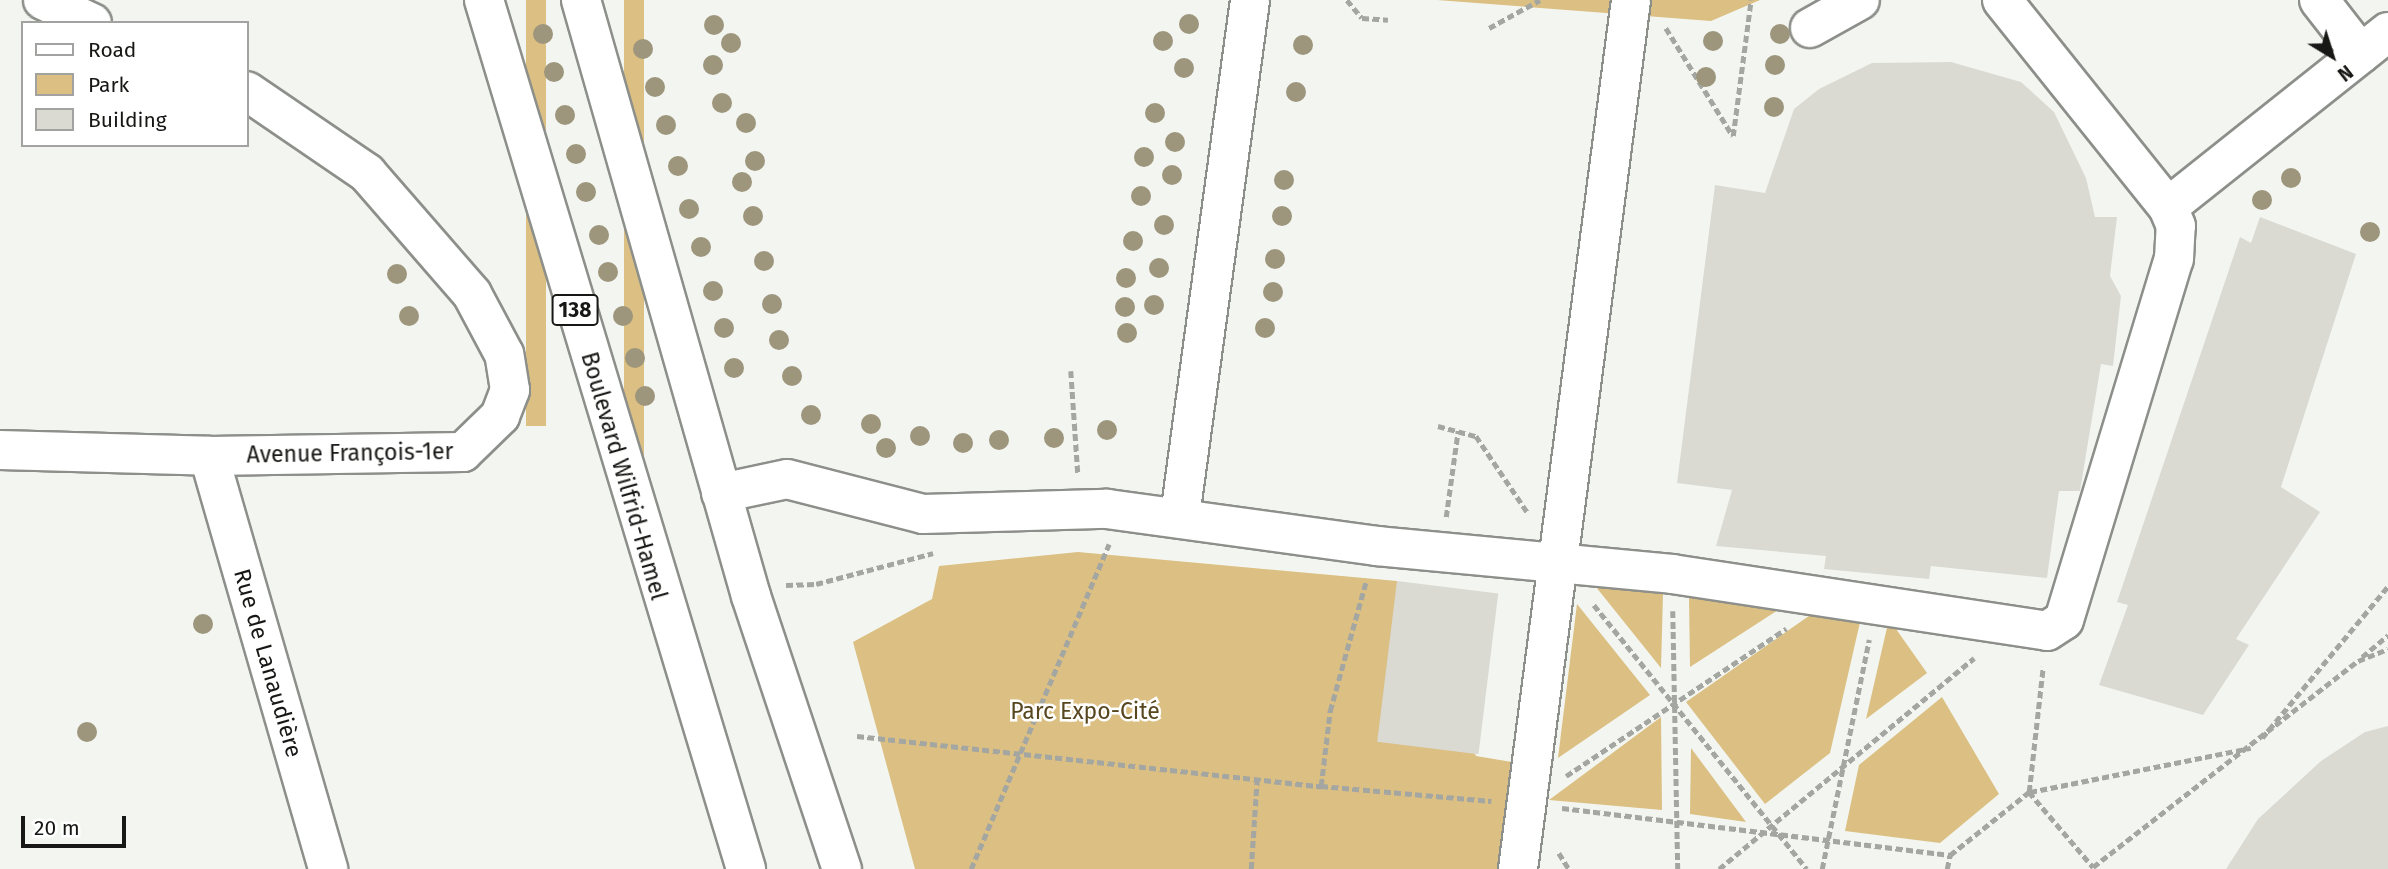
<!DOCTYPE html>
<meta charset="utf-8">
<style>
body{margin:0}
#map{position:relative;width:2388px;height:869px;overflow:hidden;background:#f3f6f0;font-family:"Fira Sans",sans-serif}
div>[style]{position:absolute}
.green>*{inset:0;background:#dbbf83;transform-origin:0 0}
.building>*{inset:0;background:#dadad3;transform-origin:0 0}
.path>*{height:4.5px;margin-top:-2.25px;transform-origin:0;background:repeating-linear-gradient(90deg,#a4a6a1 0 7px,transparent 0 10.5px)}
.roads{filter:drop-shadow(2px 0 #8d8f8a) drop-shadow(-2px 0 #8d8f8a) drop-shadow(0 2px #8d8f8a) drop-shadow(0 -2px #8d8f8a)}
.minor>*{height:38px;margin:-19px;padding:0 19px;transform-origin:19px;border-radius:19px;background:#fff}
.major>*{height:38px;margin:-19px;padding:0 19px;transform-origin:19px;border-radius:19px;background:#fff}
.trees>*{width:20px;height:20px;margin:-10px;border-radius:50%;background:#9d957c}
span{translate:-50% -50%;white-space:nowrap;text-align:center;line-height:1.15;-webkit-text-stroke:5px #fff;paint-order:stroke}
.shield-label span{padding:2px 5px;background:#fff;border:2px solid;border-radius:5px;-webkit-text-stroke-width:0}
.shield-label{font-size:21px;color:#171715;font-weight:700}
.street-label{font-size:23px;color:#171715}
.park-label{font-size:23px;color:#57461e}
.legend{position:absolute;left:21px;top:21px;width:228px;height:126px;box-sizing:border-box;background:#fff;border:2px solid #a2a2a1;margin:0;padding:9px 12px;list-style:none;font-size:21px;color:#171715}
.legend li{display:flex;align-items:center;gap:14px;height:35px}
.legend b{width:35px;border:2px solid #a2a2a1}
.north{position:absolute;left:2297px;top:21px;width:70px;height:70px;-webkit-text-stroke:5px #fff;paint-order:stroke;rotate:142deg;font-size:19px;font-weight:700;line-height:28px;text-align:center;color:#171715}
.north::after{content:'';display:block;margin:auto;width:24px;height:32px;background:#171715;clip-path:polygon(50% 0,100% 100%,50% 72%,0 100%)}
.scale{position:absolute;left:21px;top:816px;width:105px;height:32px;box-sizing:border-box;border:4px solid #171715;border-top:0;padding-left:9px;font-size:21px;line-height:24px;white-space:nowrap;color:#171715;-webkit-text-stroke:5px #fff;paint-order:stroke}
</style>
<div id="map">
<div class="green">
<div style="left:526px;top:0;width:20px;height:426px"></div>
<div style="left:624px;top:0;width:20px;height:476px"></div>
<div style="clip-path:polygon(1437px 0,1760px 0,1711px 21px)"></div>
<div style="clip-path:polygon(1078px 552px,1397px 581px,1476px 756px,1518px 763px,1505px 869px,915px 869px,853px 642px,932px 599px,939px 566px)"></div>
<div style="clip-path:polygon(1596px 587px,1663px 594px,1661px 668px)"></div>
<div style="clip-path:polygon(1689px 597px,1781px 608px,1690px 667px)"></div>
<div style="clip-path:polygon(1577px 604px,1650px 695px,1558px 758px)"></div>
<div style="clip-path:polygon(1816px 611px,1861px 618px,1830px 753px,1765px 804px,1686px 702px)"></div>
<div style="clip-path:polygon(1889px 619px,1927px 673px,1866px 719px)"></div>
<div style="clip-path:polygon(1942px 697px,1999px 794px,1940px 843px,1845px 831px,1859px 765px)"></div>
<div style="clip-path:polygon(1661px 717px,1662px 810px,1549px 800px)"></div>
<div style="clip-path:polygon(1691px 748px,1746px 822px,1690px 814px)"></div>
</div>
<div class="building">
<div style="clip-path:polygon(1951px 62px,2021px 82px,2054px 112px,2086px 178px,2095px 217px,2117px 217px,2110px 276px,2121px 296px,2113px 366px,2101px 364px,2080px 491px,2059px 491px,2047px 578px,1931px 566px,1929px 579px,1824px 569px,1826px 556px,1716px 546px,1732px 490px,1677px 483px,1715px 185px,1765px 193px,1794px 109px,1819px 89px,1872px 63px)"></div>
<div style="clip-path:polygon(2260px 217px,2356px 254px,2281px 487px,2320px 512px,2236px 639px,2249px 645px,2203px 715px,2099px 685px,2128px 605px,2117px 602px,2240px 237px,2251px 243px)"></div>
<div style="left:1397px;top:581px;width:102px;height:162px;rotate:7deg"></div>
<div style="clip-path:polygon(2388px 726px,2388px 869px,2226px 869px,2258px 819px,2321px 761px,2365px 732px)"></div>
</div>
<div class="path">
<div style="left:1347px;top:0;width:23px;rotate:50deg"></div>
<div style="left:1362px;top:18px;width:26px;rotate:4deg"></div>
<div style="left:1489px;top:28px;width:58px;rotate:-28.8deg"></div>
<div style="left:1666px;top:28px;width:127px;rotate:58.2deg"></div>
<div style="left:1733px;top:136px;width:137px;rotate:-82.5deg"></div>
<div style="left:1071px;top:371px;width:104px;rotate:86.1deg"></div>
<div style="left:1438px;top:426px;width:39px;rotate:15deg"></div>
<div style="left:1476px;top:436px;width:93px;rotate:56deg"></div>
<div style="left:1446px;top:517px;width:87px;rotate:-82.1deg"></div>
<div style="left:786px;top:585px;width:30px;rotate:-2deg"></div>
<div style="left:816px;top:584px;width:121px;rotate:-14.8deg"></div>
<div style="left:1594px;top:605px;width:339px;rotate:51.1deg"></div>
<div style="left:1673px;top:611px;width:258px;rotate:88.9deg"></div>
<div style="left:2362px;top:657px;width:34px;rotate:-40deg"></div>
<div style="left:857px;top:736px;width:467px;rotate:6.2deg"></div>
<div style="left:1321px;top:786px;width:76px;rotate:-83.2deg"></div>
<div style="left:1330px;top:711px;width:135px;rotate:-74.5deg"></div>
<div style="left:2262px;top:738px;width:197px;rotate:-50.3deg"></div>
<div style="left:1566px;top:776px;width:265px;rotate:-33.8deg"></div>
<div style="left:1321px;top:786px;width:171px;rotate:5deg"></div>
<div style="left:2029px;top:792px;width:99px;rotate:49.5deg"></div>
<div style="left:2093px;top:867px;width:336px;rotate:-37.9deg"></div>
<div style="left:2358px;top:661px;width:32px;rotate:-22deg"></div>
<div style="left:2030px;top:792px;width:225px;rotate:-11.3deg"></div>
<div style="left:1562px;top:808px;width:391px;rotate:6.9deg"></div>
<div style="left:1559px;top:853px;width:19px;rotate:58deg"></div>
<div style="left:971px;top:869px;width:353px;rotate:-67deg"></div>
<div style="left:1251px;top:869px;width:90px;rotate:-86.2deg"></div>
<div style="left:1719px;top:869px;width:331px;rotate:-39.6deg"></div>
<div style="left:1822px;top:869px;width:234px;rotate:-78.4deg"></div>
<div style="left:1947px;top:869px;width:14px;rotate:-78deg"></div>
<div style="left:1950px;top:855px;width:101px;rotate:-38.6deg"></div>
<div style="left:2029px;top:792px;width:126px;rotate:-83.6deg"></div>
</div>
<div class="roads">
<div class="minor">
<div style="left:43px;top:0;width:54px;rotate:25.1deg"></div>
<div style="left:2002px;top:0;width:265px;rotate:51.3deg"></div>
<div style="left:2168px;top:207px;width:281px;rotate:-38.5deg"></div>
<div style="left:2319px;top:0;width:68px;rotate:52.1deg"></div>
<div style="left:1810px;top:28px;width:57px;rotate:-29.2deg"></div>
<div style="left:0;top:450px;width:209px;rotate:1.6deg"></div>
<div style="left:209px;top:456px;width:254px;rotate:-0.9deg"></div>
<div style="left:463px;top:452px;width:52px;rotate:-44.2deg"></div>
<div style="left:500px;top:416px;width:28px;rotate:-69deg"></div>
<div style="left:510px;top:390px;width:36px;rotate:-99deg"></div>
<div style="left:504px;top:354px;width:68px;rotate:-118.1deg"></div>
<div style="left:472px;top:294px;width:160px;rotate:-131deg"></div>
<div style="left:367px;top:173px;width:145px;rotate:-145.7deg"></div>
<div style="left:209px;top:456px;width:430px;rotate:73.9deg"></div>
<div style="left:721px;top:493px;width:67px;rotate:-12deg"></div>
<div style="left:787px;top:479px;width:140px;rotate:14.4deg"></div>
<div style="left:923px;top:514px;width:184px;rotate:-1.6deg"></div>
<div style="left:1107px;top:509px;width:273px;rotate:7.8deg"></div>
<div style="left:1377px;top:546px;width:296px;rotate:5.4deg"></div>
<div style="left:1672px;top:574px;width:379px;rotate:8.6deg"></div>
<div style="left:2047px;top:631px;width:20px;rotate:-33deg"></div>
<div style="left:2064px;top:620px;width:377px;rotate:-73.1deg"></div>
<div style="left:2174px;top:259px;width:33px;rotate:-87deg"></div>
<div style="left:2176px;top:226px;width:21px;rotate:-113deg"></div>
<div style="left:1180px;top:516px;width:521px;rotate:-82.27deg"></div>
<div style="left:1518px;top:869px;width:876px;rotate:-82.59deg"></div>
</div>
<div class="major">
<div style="left:484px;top:0;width:908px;rotate:73.22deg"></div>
<div style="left:581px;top:0;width:620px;rotate:74.08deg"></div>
<div style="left:751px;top:596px;width:288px;rotate:71.6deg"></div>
</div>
</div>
<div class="trees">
<div style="left:1189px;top:24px"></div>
<div style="left:714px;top:25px"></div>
<div style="left:543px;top:34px"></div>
<div style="left:1780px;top:34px"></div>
<div style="left:1163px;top:41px"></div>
<div style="left:1713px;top:41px"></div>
<div style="left:731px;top:43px"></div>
<div style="left:1303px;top:45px"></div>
<div style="left:643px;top:49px"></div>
<div style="left:713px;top:65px"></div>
<div style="left:1775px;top:65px"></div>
<div style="left:1184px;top:68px"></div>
<div style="left:554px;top:72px"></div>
<div style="left:1706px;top:77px"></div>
<div style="left:655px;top:87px"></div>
<div style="left:1296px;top:92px"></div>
<div style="left:722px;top:103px"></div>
<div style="left:1774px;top:107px"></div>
<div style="left:1155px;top:113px"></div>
<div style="left:565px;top:115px"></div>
<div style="left:746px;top:123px"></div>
<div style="left:666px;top:125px"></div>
<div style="left:1175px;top:142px"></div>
<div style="left:576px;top:154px"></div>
<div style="left:1144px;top:157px"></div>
<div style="left:755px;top:161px"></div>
<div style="left:678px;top:166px"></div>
<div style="left:1172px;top:175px"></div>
<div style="left:2291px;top:178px"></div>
<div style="left:1284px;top:180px"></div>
<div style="left:742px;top:182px"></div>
<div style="left:586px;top:192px"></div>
<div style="left:1141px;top:196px"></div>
<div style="left:2262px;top:200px"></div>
<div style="left:689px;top:209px"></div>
<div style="left:753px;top:216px"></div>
<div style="left:1282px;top:216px"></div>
<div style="left:1164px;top:225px"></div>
<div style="left:2370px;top:232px"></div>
<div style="left:599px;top:235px"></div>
<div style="left:1133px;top:241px"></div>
<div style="left:701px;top:247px"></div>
<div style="left:1275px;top:259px"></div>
<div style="left:764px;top:261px"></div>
<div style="left:1159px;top:268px"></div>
<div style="left:608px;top:272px"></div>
<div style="left:397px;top:274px"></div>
<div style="left:1126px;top:278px"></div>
<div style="left:713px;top:291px"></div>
<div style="left:1273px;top:292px"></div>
<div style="left:772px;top:304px"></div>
<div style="left:1154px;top:305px"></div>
<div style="left:1125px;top:307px"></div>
<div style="left:409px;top:316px"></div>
<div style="left:623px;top:316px"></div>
<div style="left:724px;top:328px"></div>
<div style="left:1265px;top:328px"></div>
<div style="left:1127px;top:333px"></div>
<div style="left:779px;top:340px"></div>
<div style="left:635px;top:358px"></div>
<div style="left:734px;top:368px"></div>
<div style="left:792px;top:376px"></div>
<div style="left:645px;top:396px"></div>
<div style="left:811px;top:415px"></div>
<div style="left:871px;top:424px"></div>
<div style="left:1107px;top:430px"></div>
<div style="left:920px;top:436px"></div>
<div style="left:1054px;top:438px"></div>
<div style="left:999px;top:440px"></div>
<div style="left:963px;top:443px"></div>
<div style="left:886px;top:448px"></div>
<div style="left:203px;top:624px"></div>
<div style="left:87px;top:732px"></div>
</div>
<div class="shield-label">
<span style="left:575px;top:310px">138</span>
</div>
<div class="street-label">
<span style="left:350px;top:453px;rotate:-1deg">Avenue François-1er</span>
<span style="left:624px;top:476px;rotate:74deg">Boulevard Wilfrid-Hamel</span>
<span style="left:268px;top:663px;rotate:74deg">Rue de Lanaudière</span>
</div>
<div class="park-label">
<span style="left:1085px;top:711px">Parc Expo-Cité</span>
</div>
<ul class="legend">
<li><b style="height:9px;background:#fff"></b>Road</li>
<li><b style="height:19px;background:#dbbf83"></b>Park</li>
<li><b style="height:19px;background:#dadad3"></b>Building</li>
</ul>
<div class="north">N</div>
<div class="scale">20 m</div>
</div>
